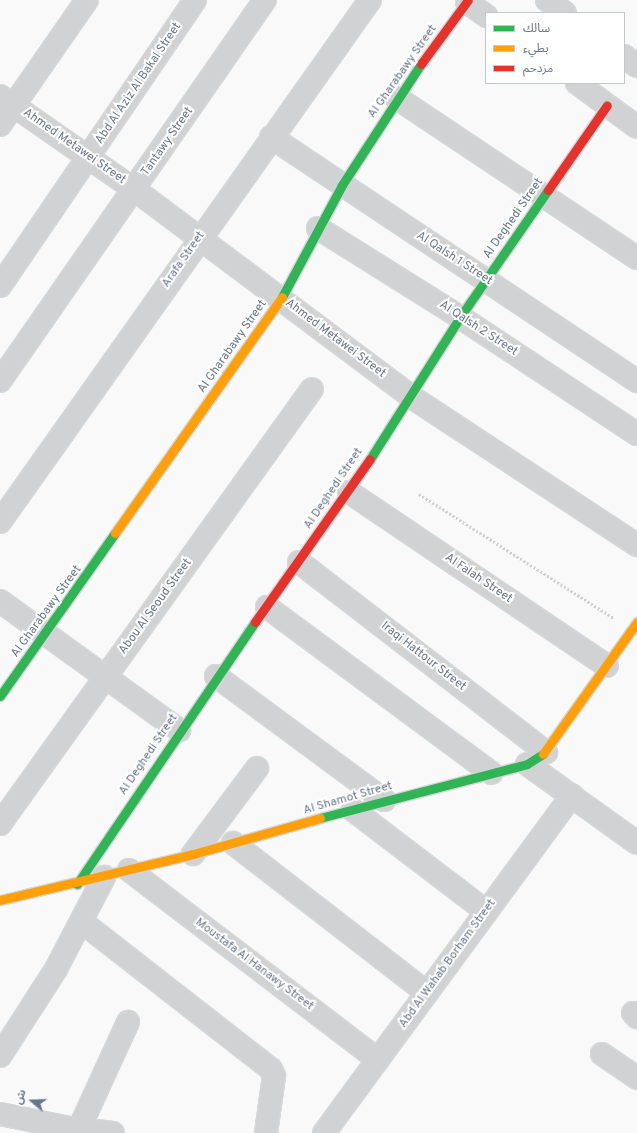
<!DOCTYPE html>
<meta charset="utf-8">
<style>
body{margin:0}
#map{position:relative;width:637px;height:1133px;overflow:hidden;background:#f9f9f9;font-family:Overpass,"Noto Sans Arabic",sans-serif}
div>[style]{position:absolute}
.path>*{height:2.5px;margin-top:-1.25px;transform-origin:0;background:repeating-linear-gradient(90deg,#cfcfd0 0 2px,transparent 0 4px)}
.roads{filter:drop-shadow(1px 0 #d6d7d8) drop-shadow(-1px 0 #d6d7d8) drop-shadow(0 1px #d6d7d8) drop-shadow(0 -1px #d6d7d8)}
.street>*{height:22px;margin:-11px;padding:0 11px;transform-origin:11px;border-radius:11px;background:#d1d2d4}
.fast>*{height:9px;margin:-4.5px;padding:0 4.5px;transform-origin:4.5px;border-radius:4.5px;background:#30b455}
.slow>*{height:9px;margin:-4.5px;padding:0 4.5px;transform-origin:4.5px;border-radius:4.5px;background:#ff9f0a}
.jam>*{height:9px;margin:-4.5px;padding:0 4.5px;transform-origin:4.5px;border-radius:4.5px;background:#e5322d}
span{translate:-50% -50%;white-space:nowrap;text-align:center;line-height:1.15;-webkit-text-stroke:4px #fff;paint-order:stroke}
.street-label{font-size:12px;color:#697689}
.legend{position:absolute;left:485px;top:12px;width:140px;height:72px;box-sizing:border-box;background:#fff;border:1px solid #c3c8d0;margin:0;padding:5px 7px;list-style:none;font-size:12px;color:#697689}
.legend li{display:flex;align-items:center;gap:8px;height:20px}
.legend b{width:20px;border:1px solid #c3c8d0}
.north{position:absolute;left:12px;top:1081px;width:40px;height:40px;-webkit-text-stroke:3px #fff;paint-order:stroke;rotate:289deg;font-size:11px;font-weight:700;line-height:16px;text-align:center;color:#697689}
.north::after{content:'';display:block;margin:auto;width:14px;height:18px;background:#697689;clip-path:polygon(50% 0,100% 100%,50% 72%,0 100%)}
</style>
<div id="map">
<div class="path">
<div style="left:419px;top:494px;width:231px;rotate:32.5deg"></div>
</div>
<div class="roads">
<div class="street">
<div style="left:547px;top:0;width:22px;rotate:36deg"></div>
<div style="left:467px;top:2px;width:24px;rotate:36deg"></div>
<div style="left:624px;top:56px;width:16px;rotate:38deg"></div>
<div style="left:577px;top:83px;width:74px;rotate:36.3deg"></div>
<div style="left:0;top:96px;width:165px;rotate:34.8deg"></div>
<div style="left:135px;top:190px;width:344px;rotate:36.8deg"></div>
<div style="left:410px;top:396px;width:272px;rotate:33.3deg"></div>
<div style="left:397px;top:98px;width:288px;rotate:33.7deg"></div>
<div style="left:0;top:125px;width:152px;rotate:-55.2deg"></div>
<div style="left:271px;top:137px;width:440px;rotate:33.7deg"></div>
<div style="left:318px;top:228px;width:168px;rotate:32.1deg"></div>
<div style="left:460px;top:317px;width:212px;rotate:33.5deg"></div>
<div style="left:0;top:286px;width:346px;rotate:-55.7deg"></div>
<div style="left:0;top:381px;width:464px;rotate:-55.2deg"></div>
<div style="left:349px;top:492px;width:311px;rotate:34deg"></div>
<div style="left:0;top:522px;width:640px;rotate:-54.67deg"></div>
<div style="left:299px;top:562px;width:312px;rotate:37.6deg"></div>
<div style="left:0;top:601px;width:221px;rotate:35.8deg"></div>
<div style="left:267px;top:607px;width:279px;rotate:36.5deg"></div>
<div style="left:216px;top:676px;width:209px;rotate:36.4deg"></div>
<div style="left:527px;top:764px;width:135px;rotate:35.7deg"></div>
<div style="left:353px;top:810px;width:168px;rotate:37.3deg"></div>
<div style="left:0;top:824px;width:535px;rotate:-54.35deg"></div>
<div style="left:233px;top:843px;width:245px;rotate:37.7deg"></div>
<div style="left:193px;top:854px;width:107px;rotate:-53.3deg"></div>
<div style="left:129px;top:870px;width:313px;rotate:37.3deg"></div>
<div style="left:82px;top:922px;width:239px;rotate:37.9deg"></div>
<div style="left:271px;top:1069px;width:8px;rotate:67deg"></div>
<div style="left:274px;top:1076px;width:58px;rotate:98deg"></div>
<div style="left:633px;top:1013px;width:6px;rotate:45deg"></div>
<div style="left:602px;top:1054px;width:42px;rotate:34.4deg"></div>
<div style="left:0;top:1056px;width:103px;rotate:-57.2deg"></div>
<div style="left:56px;top:969px;width:104px;rotate:-62.4deg"></div>
<div style="left:0;top:1114px;width:71px;rotate:11.3deg"></div>
<div style="left:70px;top:1128px;width:43px;rotate:6.6deg"></div>
<div style="left:79px;top:1129px;width:118px;rotate:-65.4deg"></div>
<div style="left:324px;top:1133px;width:419px;rotate:-53.7deg"></div>
</div>
<div class="fast">
<div style="left:282px;top:297px;width:127px;rotate:-61.8deg"></div>
<div style="left:342px;top:185px;width:145px;rotate:-56.9deg"></div>
<div style="left:370px;top:459px;width:168px;rotate:-57.6deg"></div>
<div style="left:460px;top:317px;width:155px;rotate:-55.3deg"></div>
<div style="left:0;top:696px;width:199px;rotate:-54.8deg"></div>
<div style="left:320px;top:818px;width:214px;rotate:-14.6deg"></div>
<div style="left:527px;top:764px;width:19px;rotate:-32deg"></div>
<div style="left:77px;top:884px;width:317px;rotate:-55.8deg"></div>
</div>
<div class="slow">
<div style="left:115px;top:533px;width:289px;rotate:-54.7deg"></div>
<div style="left:543px;top:754px;width:162px;rotate:-54.5deg"></div>
<div style="left:0;top:900px;width:198px;rotate:-13.4deg"></div>
<div style="left:193px;top:854px;width:132px;rotate:-15.8deg"></div>
</div>
<div class="jam">
<div style="left:421px;top:64px;width:79px;rotate:-53.7deg"></div>
<div style="left:548px;top:190px;width:103px;rotate:-55.2deg"></div>
<div style="left:255px;top:622px;width:199px;rotate:-54.8deg"></div>
</div>
</div>
<div class="street-label">
<span style="left:403px;top:72px;rotate:-55deg">Al Gharabawy Street</span>
<span style="left:139px;top:84px;rotate:-56deg">Abd Al Aziz Al Bakal Street</span>
<span style="left:168px;top:142px;rotate:-55deg">Tantawy Street</span>
<span style="left:74px;top:147px;rotate:35deg">Ahmed Metawei Street</span>
<span style="left:514px;top:219px;rotate:-55deg">Al Deghedi Street</span>
<span style="left:454px;top:259px;rotate:33deg">Al Qalsh 1 Street</span>
<span style="left:184px;top:260px;rotate:-55deg">Arafa Street</span>
<span style="left:478px;top:329px;rotate:33deg">Al Qalsh 2 Street</span>
<span style="left:335px;top:339px;rotate:37deg">Ahmed Metawei Street</span>
<span style="left:233px;top:347px;rotate:-55deg">Al Gharabawy Street</span>
<span style="left:334px;top:489px;rotate:-56deg">Al Deghedi Street</span>
<span style="left:478px;top:579px;rotate:34deg">Al Falah Street</span>
<span style="left:156px;top:607px;rotate:-54deg">Abou Al Seoud Street</span>
<span style="left:47px;top:612px;rotate:-54deg">Al Gharabawy Street</span>
<span style="left:423px;top:657px;rotate:38deg">Iraqi Hattour Street</span>
<span style="left:149px;top:755px;rotate:-56deg">Al Deghedi Street</span>
<span style="left:348px;top:799px;rotate:-16deg">Al Shamot Street</span>
<span style="left:448px;top:964px;rotate:-54deg">Abd Al Wahab Borham Street</span>
<span style="left:254px;top:965px;rotate:37deg">Moustafa Al Hanawy Street</span>
</div>
<ul class="legend">
<li><b style="height:5px;background:#30b455"></b>سالك</li>
<li><b style="height:5px;background:#ff9f0a"></b>بطيء</li>
<li><b style="height:5px;background:#e5322d"></b>مزدحم</li>
</ul>
<div class="north">ش</div>
</div>
